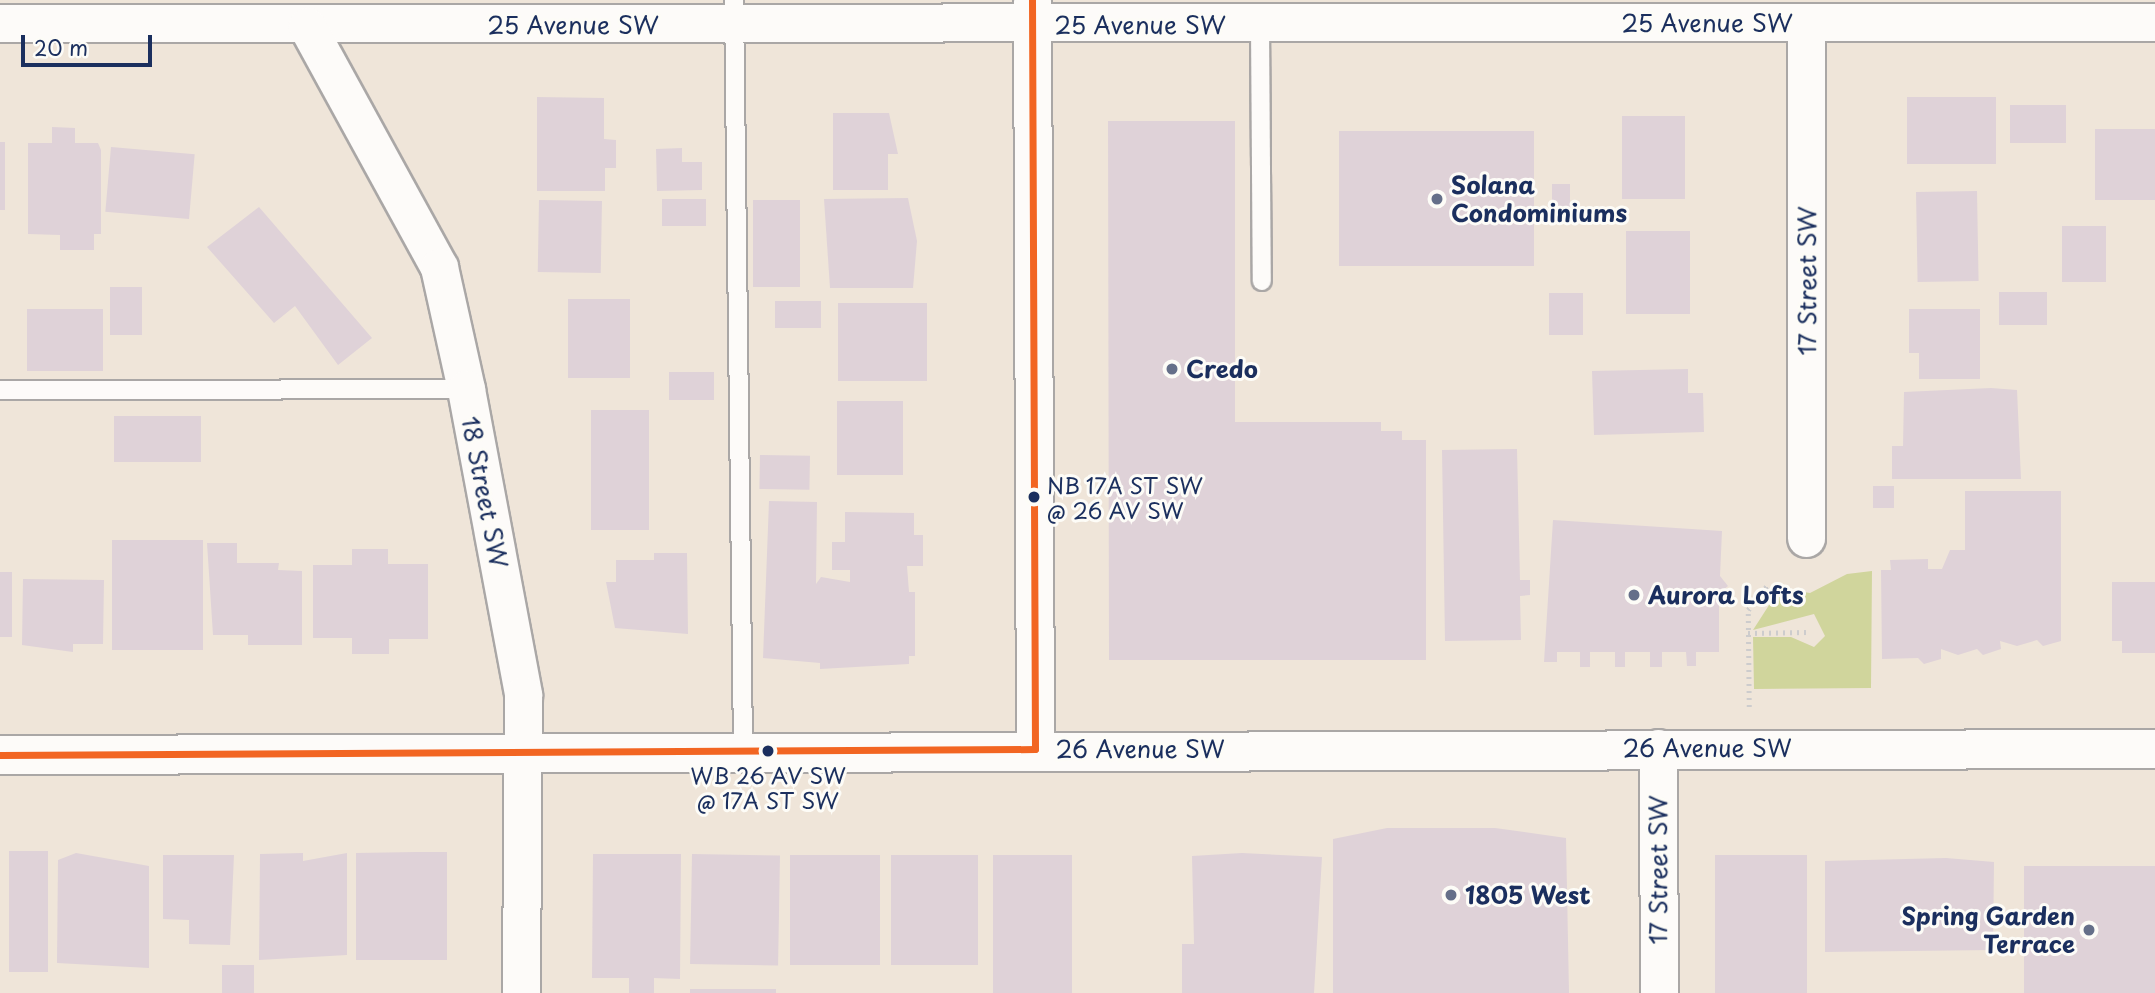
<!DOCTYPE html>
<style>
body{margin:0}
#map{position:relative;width:2155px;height:993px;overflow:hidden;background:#efe5d9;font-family:"Playpen Sans",sans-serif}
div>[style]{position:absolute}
.green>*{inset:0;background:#d0d59c}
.building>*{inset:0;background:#dfd2d8;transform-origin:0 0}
.path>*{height:4.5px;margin-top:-2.25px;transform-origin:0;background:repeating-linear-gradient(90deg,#cdcccd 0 2px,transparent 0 7px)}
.roads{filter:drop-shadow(2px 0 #aaa7a6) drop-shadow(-2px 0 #aaa7a6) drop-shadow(0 2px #aaa7a6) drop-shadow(0 -2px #aaa7a6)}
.service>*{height:18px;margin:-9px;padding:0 9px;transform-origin:9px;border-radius:9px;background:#fdfbf9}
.minor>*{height:37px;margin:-18.5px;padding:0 18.5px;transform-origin:18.5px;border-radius:18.5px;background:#fdfbf9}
.tertiary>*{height:38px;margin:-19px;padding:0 19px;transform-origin:19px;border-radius:19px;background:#fdfbf9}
.bus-1>*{height:7px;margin:-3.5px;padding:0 3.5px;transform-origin:3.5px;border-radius:3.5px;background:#f26522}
.dots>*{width:19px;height:19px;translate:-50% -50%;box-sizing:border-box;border:4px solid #fdfcf7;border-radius:50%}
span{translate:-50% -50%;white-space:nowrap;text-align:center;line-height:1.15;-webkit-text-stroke:6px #fdfcf7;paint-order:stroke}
.bus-label{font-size:22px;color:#1b2f5e}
.left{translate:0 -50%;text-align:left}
.street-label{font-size:24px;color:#1b2f5e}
.poi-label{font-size:24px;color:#1b2f5e;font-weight:700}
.right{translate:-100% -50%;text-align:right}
.scale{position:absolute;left:21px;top:35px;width:131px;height:32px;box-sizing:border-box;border:4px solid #1b2f5e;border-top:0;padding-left:9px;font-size:21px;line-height:24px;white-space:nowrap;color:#1b2f5e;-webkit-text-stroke:5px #fdfcf7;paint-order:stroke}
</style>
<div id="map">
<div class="green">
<div style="clip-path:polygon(1872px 571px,1871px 688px,1754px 689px,1753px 637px,1791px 637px,1814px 647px,1825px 636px,1814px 614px,1753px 630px,1780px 588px,1810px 593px,1847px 574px)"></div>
</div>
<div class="building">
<div style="clip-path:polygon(537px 97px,604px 98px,604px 139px,616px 140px,616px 168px,605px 168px,605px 191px,537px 191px)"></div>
<div style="left:1907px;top:97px;width:89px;height:67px"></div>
<div style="left:2010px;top:105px;width:56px;height:38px"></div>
<div style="clip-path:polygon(833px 113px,889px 113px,898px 154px,888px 154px,888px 190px,833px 190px)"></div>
<div style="left:1622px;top:116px;width:63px;height:83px"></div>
<div style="clip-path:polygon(1108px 121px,1235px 121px,1235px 422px,1381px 422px,1381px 431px,1402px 431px,1402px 440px,1426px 440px,1426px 660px,1109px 660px)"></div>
<div style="clip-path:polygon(52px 127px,75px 128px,75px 143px,98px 143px,101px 150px,101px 234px,94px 234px,94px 250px,60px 250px,60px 235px,28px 234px,28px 143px,52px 143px)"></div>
<div style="left:2095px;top:129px;width:60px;height:71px"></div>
<div style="left:1534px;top:131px;width:135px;height:195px;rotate:90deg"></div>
<div style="left:0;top:142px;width:5px;height:68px"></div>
<div style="left:111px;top:147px;width:84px;height:65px;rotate:5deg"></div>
<div style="clip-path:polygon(682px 148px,682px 162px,702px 162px,702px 190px,657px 191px,656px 149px)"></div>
<div style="left:1552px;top:184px;width:18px;height:25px"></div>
<div style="left:1977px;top:191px;width:90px;height:61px;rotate:89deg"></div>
<div style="clip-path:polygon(908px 198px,917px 241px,913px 288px,830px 288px,824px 199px)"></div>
<div style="left:662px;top:199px;width:44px;height:27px"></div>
<div style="left:539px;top:200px;width:63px;height:72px;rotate:1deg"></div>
<div style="left:753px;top:200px;width:47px;height:87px"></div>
<div style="clip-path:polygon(259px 207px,372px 338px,338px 365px,295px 306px,274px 323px,207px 247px)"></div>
<div style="left:2062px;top:226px;width:44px;height:56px"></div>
<div style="left:1626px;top:231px;width:64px;height:83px"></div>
<div style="left:110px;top:287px;width:32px;height:48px"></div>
<div style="left:1999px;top:292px;width:48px;height:33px"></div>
<div style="left:1549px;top:293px;width:34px;height:42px"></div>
<div style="left:568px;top:299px;width:62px;height:79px"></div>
<div style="left:775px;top:301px;width:46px;height:27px"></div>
<div style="left:838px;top:303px;width:89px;height:78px"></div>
<div style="left:27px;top:309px;width:76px;height:62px"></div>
<div style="clip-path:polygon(1909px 309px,1980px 309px,1980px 379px,1919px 379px,1919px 353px,1909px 353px)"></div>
<div style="clip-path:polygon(1688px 369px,1688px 393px,1703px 393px,1704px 432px,1594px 435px,1592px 371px)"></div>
<div style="left:669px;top:372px;width:45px;height:28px"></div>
<div style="clip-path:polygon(1991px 388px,2017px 390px,2021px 479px,1892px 479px,1892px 446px,1903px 446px,1904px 392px)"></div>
<div style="left:837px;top:401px;width:66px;height:74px"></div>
<div style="left:591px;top:410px;width:58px;height:120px"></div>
<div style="left:114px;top:416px;width:87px;height:46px"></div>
<div style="clip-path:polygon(1517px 449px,1520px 580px,1530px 580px,1530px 595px,1520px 596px,1521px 640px,1445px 641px,1442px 450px)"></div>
<div style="left:760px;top:455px;width:50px;height:34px;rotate:1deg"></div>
<div style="left:1873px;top:486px;width:21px;height:22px"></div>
<div style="clip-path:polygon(1965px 491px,2061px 491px,2061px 641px,2043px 646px,2037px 640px,2017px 646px,2000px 641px,2001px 649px,1983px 655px,1977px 649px,1958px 655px,1941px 649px,1941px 659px,1924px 664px,1918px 658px,1882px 659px,1881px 570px,1891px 570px,1890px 560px,1928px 559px,1928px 569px,1942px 569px,1950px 550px,1965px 550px)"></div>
<div style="clip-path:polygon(769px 501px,817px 502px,816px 584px,821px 577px,850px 582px,850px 570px,832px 570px,832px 542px,845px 542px,845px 512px,914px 513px,914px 535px,923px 535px,923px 566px,907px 566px,909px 592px,915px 592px,915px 656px,909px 656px,909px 664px,820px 669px,820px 663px,763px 658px)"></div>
<div style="clip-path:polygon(1553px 520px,1722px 531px,1720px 576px,1728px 586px,1719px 593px,1719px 652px,1696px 652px,1696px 666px,1687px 666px,1686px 652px,1662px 652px,1662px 667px,1650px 667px,1650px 652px,1625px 652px,1625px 667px,1615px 667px,1615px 652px,1590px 652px,1590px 667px,1580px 667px,1580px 652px,1557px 652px,1557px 662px,1544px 662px)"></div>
<div style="left:203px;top:540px;width:110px;height:91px;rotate:90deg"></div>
<div style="clip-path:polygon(207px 543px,237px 543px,237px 563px,279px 563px,278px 570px,302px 571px,302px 645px,248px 645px,248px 635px,213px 635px)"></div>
<div style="clip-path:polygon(352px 549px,388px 549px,388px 564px,428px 564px,428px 639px,389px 639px,389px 654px,352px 654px,352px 638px,313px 638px,313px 565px,352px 565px)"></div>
<div style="clip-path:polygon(654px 553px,687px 553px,688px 634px,615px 628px,606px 582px,616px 582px,616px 560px,654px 560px)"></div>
<div style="left:0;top:572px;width:12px;height:65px"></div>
<div style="clip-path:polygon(23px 579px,104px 580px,103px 644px,73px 644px,73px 652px,22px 645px)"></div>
<div style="clip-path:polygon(2112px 582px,2155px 582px,2155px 653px,2122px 653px,2122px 641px,2112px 641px)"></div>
<div style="clip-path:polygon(1387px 828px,1495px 828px,1566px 838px,1569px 993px,1333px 993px,1333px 839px)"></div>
<div style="left:9px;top:851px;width:39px;height:121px"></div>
<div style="clip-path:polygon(416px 852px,447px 852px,447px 960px,356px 960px,356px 853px)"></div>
<div style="clip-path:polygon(76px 853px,149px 866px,149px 968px,57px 963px,58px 860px)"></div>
<div style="clip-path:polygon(303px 853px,303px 861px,347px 853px,347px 955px,259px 960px,260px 854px)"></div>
<div style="clip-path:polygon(1242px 853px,1322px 857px,1314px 993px,1182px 993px,1182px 944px,1194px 944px,1192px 856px)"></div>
<div style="clip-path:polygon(593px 854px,681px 854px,680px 979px,654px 978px,654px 993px,629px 993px,629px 978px,592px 978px)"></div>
<div style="left:692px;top:854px;width:88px;height:110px;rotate:1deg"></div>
<div style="clip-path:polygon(163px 855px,234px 855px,230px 945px,189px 944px,189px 920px,163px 919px)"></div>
<div style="left:790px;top:855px;width:90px;height:110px"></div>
<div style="left:891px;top:855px;width:87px;height:110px"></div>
<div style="left:993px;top:855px;width:79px;height:138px"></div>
<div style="left:1715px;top:855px;width:92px;height:138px"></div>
<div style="clip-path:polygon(1946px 858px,1994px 862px,1993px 950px,1825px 952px,1825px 861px)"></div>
<div style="left:2024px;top:866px;width:131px;height:127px"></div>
<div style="left:222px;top:965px;width:32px;height:28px"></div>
<div style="left:690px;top:989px;width:86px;height:4px"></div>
</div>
<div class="path">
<div style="left:1748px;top:633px;width:60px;rotate:-1deg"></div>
<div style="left:1749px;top:707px;width:97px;rotate:-90.6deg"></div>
<div style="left:1748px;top:610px;width:33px;rotate:-52deg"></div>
</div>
<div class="roads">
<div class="service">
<div style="left:734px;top:0;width:751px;rotate:89.31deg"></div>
<div style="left:1260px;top:25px;width:256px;rotate:89.6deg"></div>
<div style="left:0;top:390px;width:466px;rotate:-0.1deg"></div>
</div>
<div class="minor">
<div style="left:1032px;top:1px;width:748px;rotate:89.77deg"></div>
<div style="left:0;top:23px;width:2155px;rotate:-0.03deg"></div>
<div style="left:1806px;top:23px;width:515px;rotate:90deg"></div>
<div style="left:307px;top:26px;width:275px;rotate:61.3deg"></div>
<div style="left:439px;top:267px;width:125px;rotate:77.5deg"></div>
<div style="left:466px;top:389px;width:311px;rotate:79.4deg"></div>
<div style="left:523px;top:695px;width:298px;rotate:90.4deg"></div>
<div style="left:1658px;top:748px;width:245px;rotate:89.8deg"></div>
</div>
<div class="tertiary">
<div style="left:0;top:755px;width:2155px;rotate:-0.16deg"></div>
</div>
</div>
<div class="bus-1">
<div style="left:1032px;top:0;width:749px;rotate:89.77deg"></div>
<div style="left:0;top:755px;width:1035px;rotate:-0.33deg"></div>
</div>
<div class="dots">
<div style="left:1437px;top:199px;background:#656f89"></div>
<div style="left:1172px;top:369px;background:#656f89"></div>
<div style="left:1034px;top:497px;background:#1b2f5e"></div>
<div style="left:1634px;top:595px;background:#656f89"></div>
<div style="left:768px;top:751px;background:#1b2f5e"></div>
<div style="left:1451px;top:895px;background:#656f89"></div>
<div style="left:2089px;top:930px;background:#656f89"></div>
</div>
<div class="bus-label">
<span class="left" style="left:1047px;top:497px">NB 17A ST SW<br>@ 26 AV SW</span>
<span style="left:768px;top:787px">WB 26 AV SW<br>@ 17A ST SW</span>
</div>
<div class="street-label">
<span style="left:1707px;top:23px">25 Avenue SW</span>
<span style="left:573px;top:25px">25 Avenue SW</span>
<span style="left:1140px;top:25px">25 Avenue SW</span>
<span style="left:1807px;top:281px;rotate:-90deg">17 Street SW</span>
<span style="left:485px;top:492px;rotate:79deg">18 Street SW</span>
<span style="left:1707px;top:748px">26 Avenue SW</span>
<span style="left:1140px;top:749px">26 Avenue SW</span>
<span style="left:1658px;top:870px;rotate:-90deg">17 Street SW</span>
</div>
<div class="poi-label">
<span class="left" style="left:1451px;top:199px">Solana<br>Condominiums</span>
<span class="left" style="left:1186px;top:369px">Credo</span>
<span class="left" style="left:1648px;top:595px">Aurora Lofts</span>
<span class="left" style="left:1465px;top:895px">1805 West</span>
<span class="right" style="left:2075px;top:930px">Spring Garden<br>Terrace</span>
</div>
<div class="scale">20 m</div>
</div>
